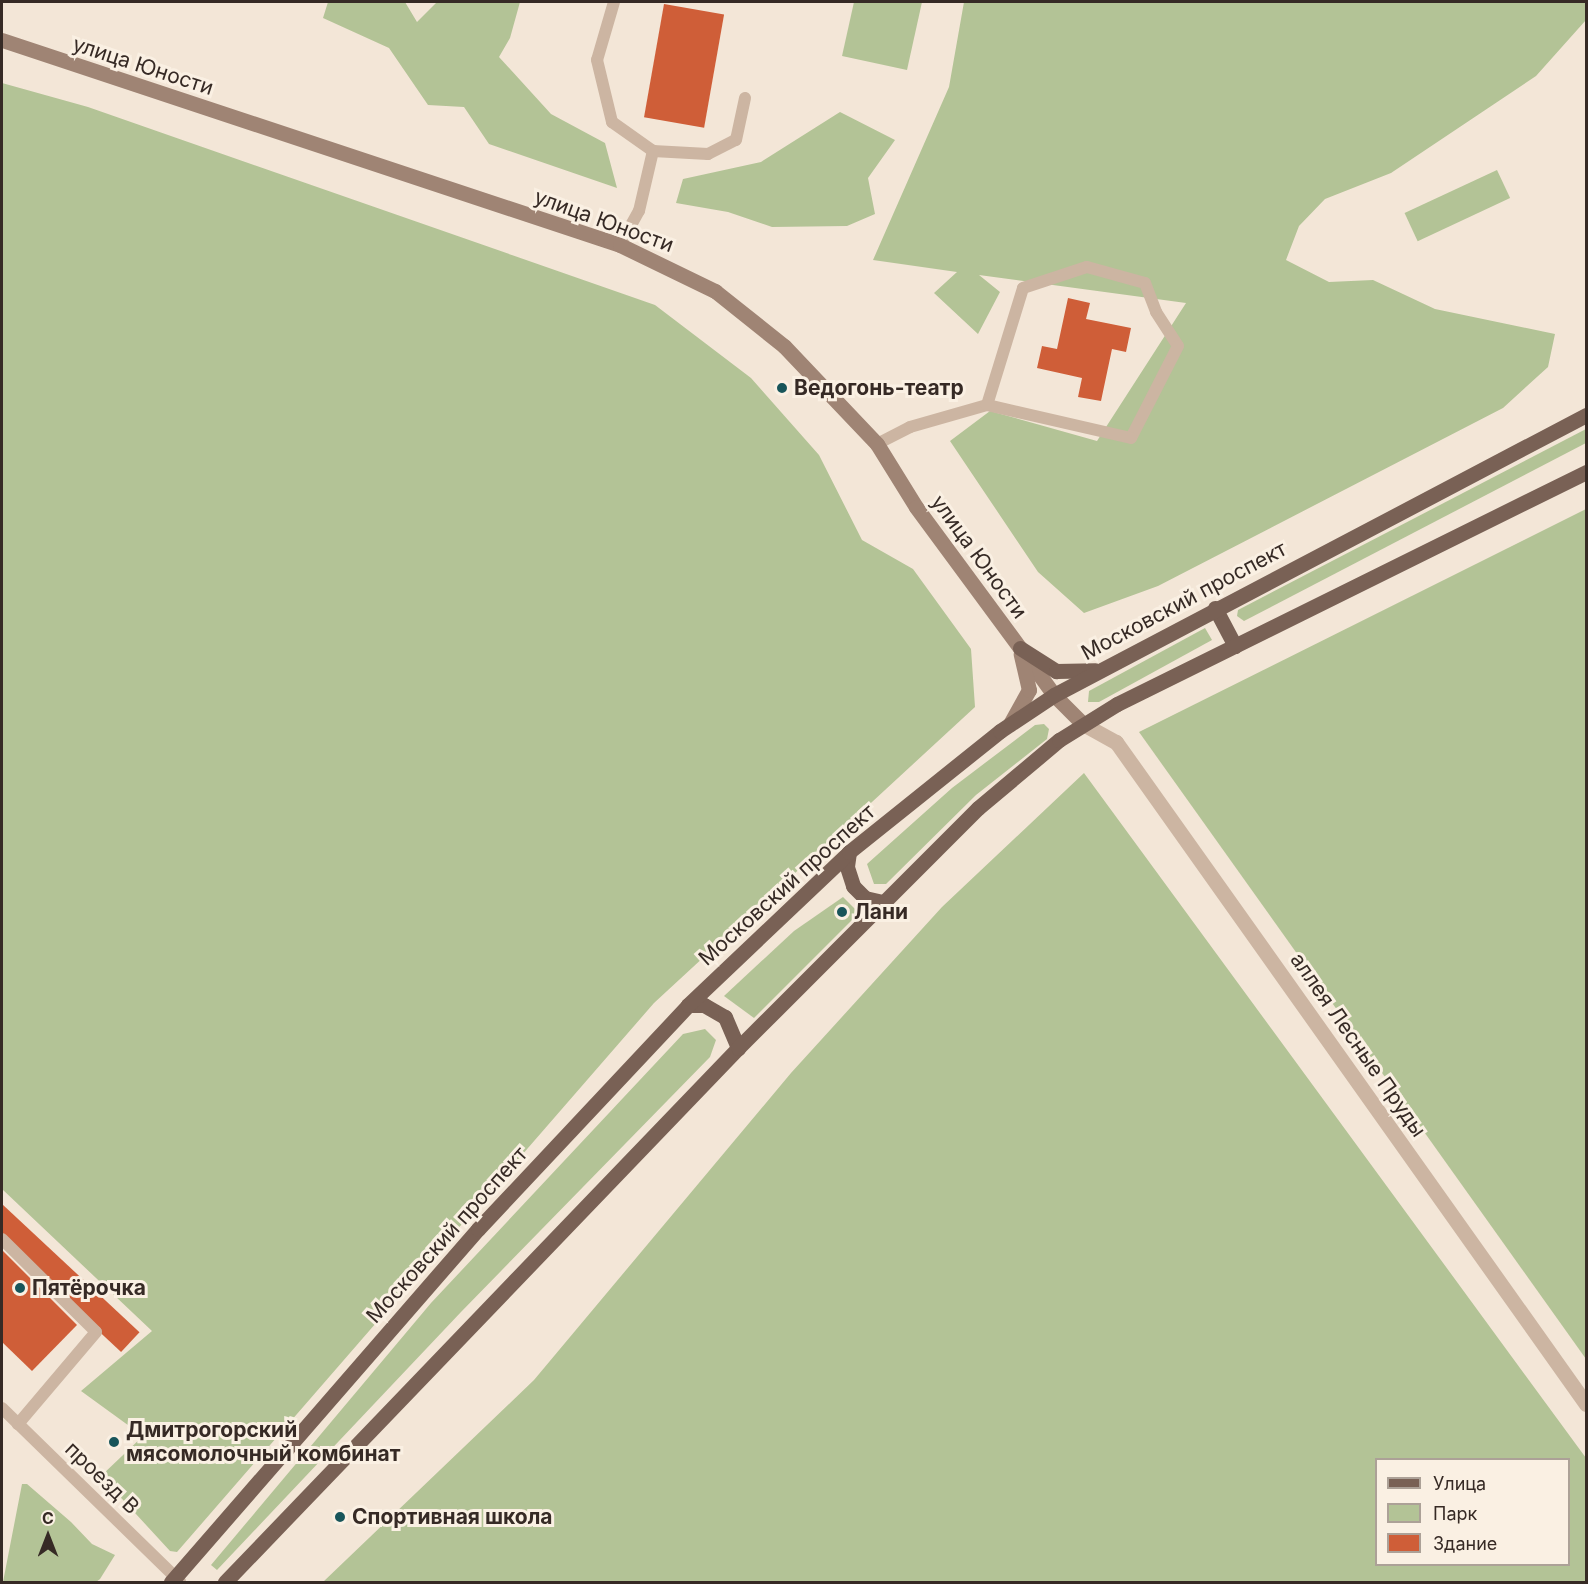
<!DOCTYPE html>
<meta charset="utf-8">
<style>
body{margin:0}
#map{position:relative;width:1588px;height:1584px;overflow:hidden;background:#f3e6d7;font-family:Inter,sans-serif}
div>[style]{position:absolute}
.green>*{inset:0;background:#b3c396;transform-origin:0 0}
.building>*{inset:0;background:#cf5e38;transform-origin:0 0}
.lane>*{height:12px;margin:-6px;padding:0 6px;transform-origin:6px;border-radius:6px;background:#ccb5a2}
.street>*{height:15px;margin:-7.5px;padding:0 7.5px;transform-origin:7.5px;border-radius:7.5px;background:#ccb5a2}
.secondary>*{height:15px;margin:-7.5px;padding:0 7.5px;transform-origin:7.5px;border-radius:7.5px;background:#9f8474}
.primary>*{height:15px;margin:-7.5px;padding:0 7.5px;transform-origin:7.5px;border-radius:7.5px;background:#796155}
.dots>*{width:16px;height:16px;translate:-50% -50%;box-sizing:border-box;border:3px solid #faf0e3;border-radius:50%}
span{translate:-50% -50%;white-space:nowrap;text-align:center;line-height:1.15;-webkit-text-stroke:6px #faf0e3;paint-order:stroke}
.street-label{font-size:21px;color:#362a25}
.poi-label{font-size:21px;color:#362a25;font-weight:700}
.left{translate:0 -50%;text-align:left}
.frame{position:absolute;inset:0;border:3px solid #362a25;pointer-events:none}
.legend{position:absolute;left:1375px;top:1458px;width:195px;height:108px;box-sizing:border-box;background:#faf0e3;border:2px solid #aca197;margin:0;padding:8px 10px;list-style:none;font-size:18px;color:#362a25}
.legend li{display:flex;align-items:center;gap:12px;height:30px}
.legend b{width:30px;border:2px solid #aca197}
.north{position:absolute;left:18px;top:1506px;width:60px;height:60px;-webkit-text-stroke:4px #faf0e3;paint-order:stroke;rotate:0deg;font-size:16px;font-weight:700;line-height:24px;text-align:center;color:#362a25}
.north::after{content:'';display:block;margin:auto;width:21px;height:27px;background:#362a25;clip-path:polygon(50% 0,100% 100%,50% 72%,0 100%)}
</style>
<div id="map">
<div class="green">
<div style="clip-path:polygon(328px 2px,405px 2px,417px 22px,437px 2px,520px 2px,510px 38px,499px 57px,551px 114px,605px 143px,617px 188px,489px 144px,464px 107px,428px 105px,389px 48px,323px 18px)"></div>
<div style="clip-path:polygon(854px 2px,922px 2px,907px 70px,842px 56px)"></div>
<div style="clip-path:polygon(964px 2px,1586px 2px,1586px 20px,1536px 76px,1391px 173px,1325px 199px,1299px 226px,1286px 260px,1329px 282px,1373px 280px,1435px 309px,1555px 334px,1548px 367px,1503px 408px,1158px 586px,1084px 613px,1038px 572px,950px 441px,990px 411px,1097px 441px,1186px 303px,979px 275px,1000px 292px,978px 334px,934px 293px,957px 272px,873px 260px,949px 87px)"></div>
<div style="clip-path:polygon(2px 83px,88px 107px,655px 305px,751px 378px,819px 455px,862px 540px,913px 569px,971px 649px,975px 707px,654px 1003px,177px 1552px,170px 1551px,101px 1476px,143px 1436px,81px 1391px,152px 1331px,2px 1189px)"></div>
<div style="clip-path:polygon(840px 112px,895px 140px,868px 178px,875px 214px,847px 226px,772px 227px,728px 212px,676px 203px,683px 179px,761px 162px)"></div>
<div style="left:1497px;top:170px;width:31px;height:102px;rotate:65deg"></div>
<div style="clip-path:polygon(1586px 429px,1586px 443px,1244px 621px,1237px 616px,1238px 610px)"></div>
<div style="clip-path:polygon(1586px 509px,1586px 1359px,1139px 732px)"></div>
<div style="clip-path:polygon(1205px 628px,1212px 640px,1099px 702px,1088px 702px,1089px 691px)"></div>
<div style="clip-path:polygon(1044px 724px,1049px 729px,1047px 739px,976px 795px,886px 884px,874px 884px,867px 864px,952px 788px,1035px 725px)"></div>
<div style="clip-path:polygon(evenodd,1084px 773px,1586px 1458px,1586px 1582px,323px 1582px,534px 1380px,791px 1073px,942px 907px,1084px 773px,1376px 1460px,1568px 1460px,1568px 1564px,1376px 1564px,1376px 1460px)"></div>
<div style="clip-path:polygon(843px 897px,859px 913px,754px 1018px,724px 996px,794px 931px)"></div>
<div style="clip-path:polygon(705px 1029px,716px 1040px,710px 1057px,461px 1312px,217px 1570px,211px 1565px,431px 1303px,683px 1034px)"></div>
<div style="clip-path:polygon(22px 1484px,27px 1484px,71px 1522px,92px 1544px,115px 1555px,100px 1579px,96px 1582px,3px 1582px)"></div>
</div>
<div class="building">
<div style="left:664px;top:4px;width:61px;height:115px;rotate:10deg"></div>
<div style="clip-path:polygon(1068px 298px,1090px 303px,1086px 319px,1131px 328px,1126px 352px,1112px 349px,1101px 401px,1078px 397px,1082px 378px,1037px 368px,1042px 346px,1057px 349px)"></div>
<div style="left:2px;top:1204px;width:188px;height:27px;rotate:43deg"></div>
<div style="clip-path:polygon(2px 1250px,77px 1325px,32px 1371px,2px 1342px)"></div>
</div>
<div class="lane">
<div style="left:614px;top:2px;width:60px;rotate:106.3deg"></div>
<div style="left:597px;top:60px;width:64px;rotate:76.4deg"></div>
<div style="left:612px;top:122px;width:50px;rotate:35.3deg"></div>
<div style="left:653px;top:151px;width:55px;rotate:3.1deg"></div>
<div style="left:708px;top:154px;width:31px;rotate:-27deg"></div>
<div style="left:736px;top:140px;width:43px;rotate:-77.9deg"></div>
<div style="left:620px;top:245px;width:39px;rotate:-61deg"></div>
<div style="left:639px;top:211px;width:62px;rotate:-76.9deg"></div>
<div style="left:877px;top:444px;width:37px;rotate:-27deg"></div>
<div style="left:910px;top:427px;width:80px;rotate:-15.9deg"></div>
<div style="left:987px;top:405px;width:122px;rotate:-72.9deg"></div>
<div style="left:1023px;top:288px;width:67px;rotate:-18.2deg"></div>
<div style="left:1087px;top:267px;width:60px;rotate:15.4deg"></div>
<div style="left:1145px;top:283px;width:31px;rotate:69deg"></div>
<div style="left:1156px;top:312px;width:40px;rotate:57.1deg"></div>
<div style="left:1178px;top:346px;width:103px;rotate:117.1deg"></div>
<div style="left:1131px;top:438px;width:148px;rotate:-167.1deg"></div>
<div style="left:2px;top:1239px;width:132px;rotate:44.7deg"></div>
<div style="left:96px;top:1332px;width:121px;rotate:130.3deg"></div>
<div style="left:2px;top:1408px;width:249px;rotate:44.3deg"></div>
</div>
<div class="street">
<div style="left:1083px;top:724px;width:38px;rotate:29deg"></div>
<div style="left:1116px;top:742px;width:812px;rotate:54.63deg"></div>
</div>
<div class="secondary">
<div style="left:2px;top:40px;width:651px;rotate:18.35deg"></div>
<div style="left:620px;top:245px;width:106px;rotate:25.8deg"></div>
<div style="left:715px;top:291px;width:88px;rotate:38.6deg"></div>
<div style="left:784px;top:346px;width:135px;rotate:46.5deg"></div>
<div style="left:877px;top:444px;width:74px;rotate:58.2deg"></div>
<div style="left:916px;top:507px;width:175px;rotate:53.6deg"></div>
<div style="left:1020px;top:648px;width:58px;rotate:54.1deg"></div>
<div style="left:1054px;top:695px;width:41px;rotate:45deg"></div>
<div style="left:1010px;top:724px;width:39px;rotate:-61deg"></div>
<div style="left:1029px;top:690px;width:37px;rotate:-103deg"></div>
</div>
<div class="primary">
<div style="left:1215px;top:608px;width:43px;rotate:62.2deg"></div>
<div style="left:1020px;top:648px;width:43px;rotate:32.6deg"></div>
<div style="left:1056px;top:671px;width:39px;rotate:-1deg"></div>
<div style="left:849px;top:852px;width:15px;rotate:98deg"></div>
<div style="left:847px;top:867px;width:20px;rotate:72deg"></div>
<div style="left:853px;top:886px;width:17px;rotate:45deg"></div>
<div style="left:865px;top:898px;width:18px;rotate:13deg"></div>
<div style="left:688px;top:1005px;width:16px"></div>
<div style="left:704px;top:1005px;width:24px;rotate:30deg"></div>
<div style="left:725px;top:1017px;width:34px;rotate:67deg"></div>
<div style="left:171px;top:1582px;width:468px;rotate:-49deg"></div>
<div style="left:478px;top:1229px;width:307px;rotate:-46.8deg"></div>
<div style="left:688px;top:1005px;width:222px;rotate:-43.5deg"></div>
<div style="left:849px;top:852px;width:193px;rotate:-38.7deg"></div>
<div style="left:1000px;top:731px;width:65px;rotate:-33.7deg"></div>
<div style="left:1054px;top:695px;width:601px;rotate:-27.76deg"></div>
<div style="left:225px;top:1582px;width:740px;rotate:-46.15deg"></div>
<div style="left:738px;top:1048px;width:339px;rotate:-45deg"></div>
<div style="left:978px;top:808px;width:106px;rotate:-40deg"></div>
<div style="left:1059px;top:740px;width:68px;rotate:-31.8deg"></div>
<div style="left:1117px;top:704px;width:523px;rotate:-26.32deg"></div>
</div>
<div class="dots">
<div style="left:782px;top:388px;background:#18555a"></div>
<div style="left:842px;top:912px;background:#18555a"></div>
<div style="left:20px;top:1288px;background:#18555a"></div>
<div style="left:114px;top:1442px;background:#18555a"></div>
<div style="left:340px;top:1517px;background:#18555a"></div>
</div>
<div class="street-label">
<span style="left:143px;top:66px;rotate:18deg">улица Юности</span>
<span style="left:604px;top:221px;rotate:20deg">улица Юности</span>
<span style="left:979px;top:557px;rotate:54deg">улица Юности</span>
<span style="left:1184px;top:601px;rotate:-28deg">Московский проспект</span>
<span style="left:787px;top:885px;rotate:-42deg">Московский проспект</span>
<span style="left:1358px;top:1045px;rotate:55deg">аллея Лесные Пруды</span>
<span style="left:447px;top:1235px;rotate:-48deg">Московский проспект</span>
<span style="left:102px;top:1478px;rotate:44deg">проезд B</span>
</div>
<div class="poi-label">
<span class="left" style="left:794px;top:388px">Ведогонь-театр</span>
<span class="left" style="left:854px;top:912px">Лани</span>
<span class="left" style="left:32px;top:1288px">Пятёрочка</span>
<span class="left" style="left:126px;top:1442px">Дмитрогорский<br>мясомолочный комбинат</span>
<span class="left" style="left:352px;top:1517px">Спортивная школа</span>
</div>
<div class="frame"></div>
<ul class="legend">
<li><b style="height:8px;background:#796155"></b>Улица</li>
<li><b style="height:16px;background:#b3c396"></b>Парк</li>
<li><b style="height:16px;background:#cf5e38"></b>Здание</li>
</ul>
<div class="north">С</div>
</div>
